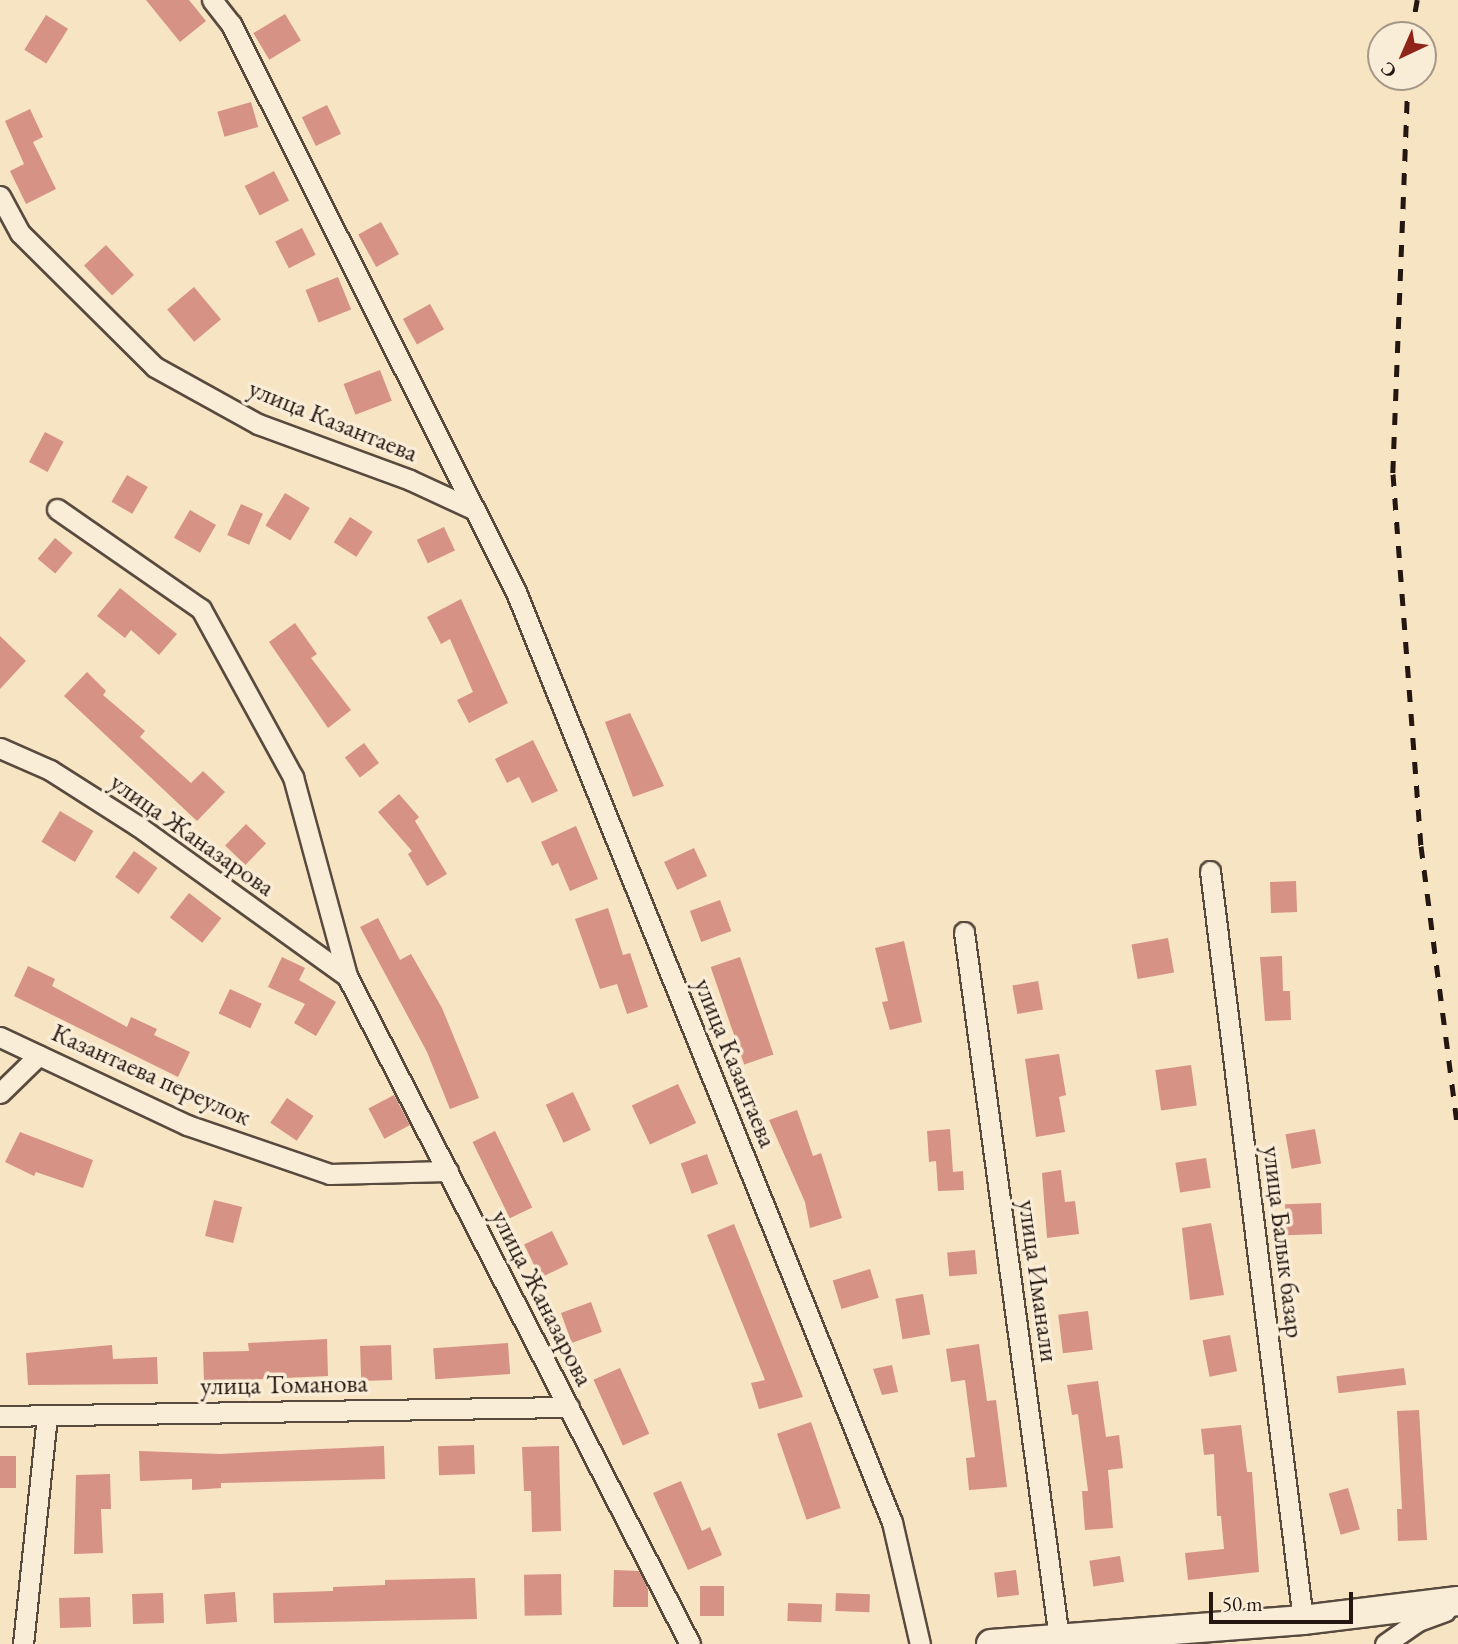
<!DOCTYPE html>
<meta charset="utf-8">
<style>
body{margin:0}
#map{position:relative;width:1458px;height:1644px;overflow:hidden;background:#f7e4c3;font-family:"EB Garamond",serif}
div>[style]{position:absolute}
.building>*{inset:0;background:#d69284;transform-origin:0 0}
.roads{filter:drop-shadow(2px 0 #594a3e) drop-shadow(-2px 0 #594a3e) drop-shadow(0 2px #594a3e) drop-shadow(0 -2px #594a3e)}
.street>*{height:19px;margin:-9.5px;padding:0 9.5px;transform-origin:9.5px;border-radius:9.5px;background:#faedd8}
.secondary>*{height:28px;margin:-14px;padding:0 14px;transform-origin:14px;border-radius:14px;background:#faedd8}
.rail>*{height:5px;margin-top:-2.5px;transform-origin:0;background:repeating-linear-gradient(90deg,#241711 0 12px,transparent 0 24px)}
span{translate:-50% -50%;white-space:nowrap;text-align:center;line-height:1.15;-webkit-text-stroke:7px #faedd8;paint-order:stroke}
.street-label{font-size:26px;color:#241711}
.north{position:absolute;left:1367px;top:21px;width:70px;height:70px;box-sizing:border-box;background:#faedd8;border:2px solid #a49788;border-radius:50%;rotate:224deg;font-size:19px;font-weight:700;line-height:28px;text-align:center;color:#241711}
.north::after{content:'';display:block;margin:auto;width:24px;height:32px;background:#8f2418;clip-path:polygon(50% 0,100% 100%,50% 72%,0 100%)}
.scale{position:absolute;left:1209px;top:1592px;width:144px;height:32px;box-sizing:border-box;border:4px solid #241711;border-top:0;padding-left:9px;font-size:21px;line-height:24px;white-space:nowrap;color:#241711;-webkit-text-stroke:5px #faedd8;paint-order:stroke}
</style>
<div id="map">
<div class="building">
<div style="clip-path:polygon(146px 0,189px 0,206px 21px,180px 42px)"></div>
<div style="left:285px;top:14px;width:31px;height:37px;rotate:59deg"></div>
<div style="left:46px;top:15px;width:26px;height:41px;rotate:32deg"></div>
<div style="left:251px;top:102px;width:26px;height:35px;rotate:74deg"></div>
<div style="left:327px;top:105px;width:32px;height:28px;rotate:64deg"></div>
<div style="clip-path:polygon(30px 109px,43px 137px,33px 142px,56px 189px,26px 204px,10px 171px,24px 164px,5px 121px)"></div>
<div style="left:274px;top:171px;width:33px;height:33px;rotate:63deg"></div>
<div style="left:381px;top:222px;width:37px;height:26px;rotate:61deg"></div>
<div style="left:302px;top:228px;width:30px;height:30px;rotate:63deg"></div>
<div style="left:106px;top:245px;width:41px;height:30px;rotate:47deg"></div>
<div style="left:338px;top:277px;width:35px;height:35px;rotate:68deg"></div>
<div style="left:194px;top:287px;width:42px;height:35px;rotate:50deg"></div>
<div style="left:430px;top:304px;width:29px;height:31px;rotate:61deg"></div>
<div style="left:380px;top:370px;width:33px;height:39px;rotate:69deg"></div>
<div style="left:45px;top:432px;width:21px;height:34px;rotate:28deg"></div>
<div style="left:127px;top:475px;width:24px;height:31px;rotate:30deg"></div>
<div style="left:285px;top:493px;width:29px;height:38px;rotate:31deg"></div>
<div style="left:241px;top:504px;width:24px;height:34px;rotate:24deg"></div>
<div style="left:190px;top:510px;width:30px;height:32px;rotate:30deg"></div>
<div style="left:350px;top:517px;width:27px;height:30px;rotate:33deg"></div>
<div style="left:444px;top:527px;width:26px;height:30px;rotate:65deg"></div>
<div style="left:55px;top:538px;width:23px;height:27px;rotate:40deg"></div>
<div style="clip-path:polygon(120px 588px,177px 634px,159px 655px,131px 630px,125px 638px,97px 616px)"></div>
<div style="clip-path:polygon(461px 599px,508px 703px,469px 723px,457px 700px,473px 692px,450px 639px,441px 644px,427px 617px)"></div>
<div style="clip-path:polygon(295px 623px,317px 654px,311px 658px,351px 710px,328px 728px,269px 642px)"></div>
<div style="clip-path:polygon(0 636px,26px 661px,0 689px)"></div>
<div style="clip-path:polygon(87px 672px,106px 691px,103px 695px,145px 731px,140px 737px,191px 783px,203px 771px,225px 792px,197px 821px,64px 696px)"></div>
<div style="clip-path:polygon(630px 713px,664px 786px,633px 797px,605px 722px)"></div>
<div style="clip-path:polygon(533px 740px,558px 791px,532px 803px,519px 777px,507px 783px,495px 759px)"></div>
<div style="left:364px;top:743px;width:25px;height:24px;rotate:53deg"></div>
<div style="clip-path:polygon(399px 794px,419px 817px,415px 821px,447px 874px,427px 886px,408px 854px,412px 851px,378px 812px)"></div>
<div style="left:60px;top:811px;width:39px;height:36px;rotate:31deg"></div>
<div style="left:246px;top:824px;width:28px;height:30px;rotate:44deg"></div>
<div style="clip-path:polygon(576px 826px,598px 879px,570px 891px,558px 863px,552px 866px,541px 842px)"></div>
<div style="left:694px;top:848px;width:31px;height:33px;rotate:65deg"></div>
<div style="left:134px;top:851px;width:29px;height:32px;rotate:36deg"></div>
<div style="left:1296px;top:881px;width:31px;height:26px;rotate:88deg"></div>
<div style="left:189px;top:893px;width:41px;height:31px;rotate:38deg"></div>
<div style="left:720px;top:900px;width:33px;height:32px;rotate:70deg"></div>
<div style="clip-path:polygon(608px 908px,623px 955px,630px 953px,648px 1007px,627px 1014px,617px 984px,600px 989px,575px 919px)"></div>
<div style="clip-path:polygon(378px 918px,400px 960px,411px 954px,442px 1008px,479px 1098px,450px 1109px,427px 1052px,360px 927px)"></div>
<div style="left:1168px;top:938px;width:35px;height:37px;rotate:80deg"></div>
<div style="clip-path:polygon(904px 941px,922px 1022px,890px 1030px,882px 1002px,888px 1001px,875px 948px)"></div>
<div style="clip-path:polygon(1282px 956px,1283px 991px,1290px 991px,1291px 1020px,1265px 1021px,1260px 957px)"></div>
<div style="clip-path:polygon(282px 957px,305px 968px,299px 980px,336px 1002px,316px 1036px,294px 1023px,305px 1004px,268px 987px)"></div>
<div style="left:740px;top:957px;width:103px;height:31px;rotate:71deg"></div>
<div style="clip-path:polygon(28px 966px,55px 979px,52px 986px,127px 1027px,131px 1017px,157px 1029px,154px 1035px,190px 1052px,178px 1077px,14px 996px)"></div>
<div style="left:1038px;top:981px;width:29px;height:26px;rotate:80deg"></div>
<div style="left:230px;top:989px;width:35px;height:27px;rotate:25deg"></div>
<div style="clip-path:polygon(1059px 1054px,1066px 1095px,1059px 1097px,1065px 1132px,1036px 1137px,1025px 1059px)"></div>
<div style="left:1191px;top:1065px;width:41px;height:36px;rotate:82deg"></div>
<div style="left:678px;top:1084px;width:43px;height:51px;rotate:65deg"></div>
<div style="left:573px;top:1092px;width:42px;height:30px;rotate:65deg"></div>
<div style="left:394px;top:1095px;width:34px;height:29px;rotate:62deg"></div>
<div style="left:287px;top:1098px;width:32px;height:30px;rotate:34deg"></div>
<div style="clip-path:polygon(797px 1110px,813px 1156px,821px 1153px,842px 1218px,810px 1228px,805px 1202px,769px 1120px)"></div>
<div style="clip-path:polygon(950px 1129px,953px 1172px,963px 1171px,964px 1190px,938px 1191px,936px 1161px,929px 1162px,927px 1131px)"></div>
<div style="left:1315px;top:1129px;width:35px;height:30px;rotate:80deg"></div>
<div style="left:495px;top:1131px;width:85px;height:25px;rotate:64deg"></div>
<div style="clip-path:polygon(20px 1132px,93px 1160px,83px 1188px,36px 1172px,34px 1176px,5px 1162px)"></div>
<div style="left:707px;top:1154px;width:32px;height:28px;rotate:70deg"></div>
<div style="left:1206px;top:1158px;width:30px;height:31px;rotate:81deg"></div>
<div style="clip-path:polygon(1061px 1170px,1065px 1202px,1075px 1201px,1079px 1234px,1047px 1238px,1042px 1173px)"></div>
<div style="left:214px;top:1200px;width:29px;height:37px;rotate:14deg"></div>
<div style="left:1321px;top:1203px;width:31px;height:36px;rotate:88deg"></div>
<div style="clip-path:polygon(1211px 1223px,1224px 1295px,1190px 1300px,1182px 1228px)"></div>
<div style="clip-path:polygon(734px 1224px,803px 1397px,759px 1409px,751px 1383px,765px 1380px,707px 1235px)"></div>
<div style="left:552px;top:1231px;width:37px;height:31px;rotate:64deg"></div>
<div style="left:975px;top:1250px;width:24px;height:28px;rotate:85deg"></div>
<div style="left:870px;top:1269px;width:30px;height:39px;rotate:73deg"></div>
<div style="left:923px;top:1294px;width:41px;height:28px;rotate:80deg"></div>
<div style="left:591px;top:1302px;width:32px;height:32px;rotate:70deg"></div>
<div style="left:1088px;top:1311px;width:39px;height:30px;rotate:83deg"></div>
<div style="left:1230px;top:1335px;width:37px;height:28px;rotate:79deg"></div>
<div style="clip-path:polygon(327px 1339px,328px 1376px,204px 1382px,203px 1352px,249px 1351px,248px 1343px)"></div>
<div style="left:508px;top:1343px;width:31px;height:75px;rotate:86deg"></div>
<div style="clip-path:polygon(979px 1344px,987px 1401px,996px 1400px,1007px 1487px,969px 1490px,966px 1458px,975px 1457px,965px 1380px,951px 1382px,946px 1349px)"></div>
<div style="clip-path:polygon(112px 1345px,113px 1359px,157px 1357px,158px 1384px,28px 1385px,26px 1353px)"></div>
<div style="left:391px;top:1345px;width:35px;height:31px;rotate:88deg"></div>
<div style="clip-path:polygon(892px 1365px,898px 1392px,882px 1395px,873px 1369px)"></div>
<div style="left:620px;top:1368px;width:72px;height:29px;rotate:66deg"></div>
<div style="left:1404px;top:1368px;width:17px;height:68px;rotate:83deg"></div>
<div style="clip-path:polygon(1098px 1381px,1106px 1437px,1119px 1435px,1123px 1468px,1108px 1470px,1113px 1528px,1085px 1530px,1082px 1491px,1088px 1491px,1078px 1414px,1072px 1415px,1067px 1385px)"></div>
<div style="clip-path:polygon(1419px 1410px,1427px 1540px,1398px 1541px,1397px 1509px,1402px 1509px,1397px 1411px)"></div>
<div style="left:811px;top:1422px;width:91px;height:36px;rotate:71deg"></div>
<div style="clip-path:polygon(1241px 1425px,1247px 1472px,1252px 1472px,1259px 1572px,1188px 1580px,1185px 1553px,1224px 1549px,1221px 1516px,1217px 1516px,1214px 1454px,1204px 1455px,1201px 1429px)"></div>
<div style="left:474px;top:1445px;width:29px;height:36px;rotate:88deg"></div>
<div style="clip-path:polygon(384px 1446px,385px 1479px,221px 1483px,221px 1488px,192px 1490px,192px 1479px,140px 1481px,139px 1451px,220px 1454px)"></div>
<div style="clip-path:polygon(559px 1446px,561px 1531px,532px 1532px,531px 1491px,524px 1491px,522px 1447px)"></div>
<div style="left:0;top:1456px;width:16px;height:32px"></div>
<div style="clip-path:polygon(110px 1474px,111px 1509px,101px 1509px,103px 1553px,74px 1554px,76px 1475px)"></div>
<div style="clip-path:polygon(681px 1481px,702px 1531px,710px 1527px,722px 1555px,688px 1570px,653px 1493px)"></div>
<div style="left:1348px;top:1488px;width:43px;height:20px;rotate:74deg"></div>
<div style="left:1120px;top:1556px;width:26px;height:31px;rotate:81deg"></div>
<div style="clip-path:polygon(614px 1570px,639px 1571px,648px 1589px,648px 1607px,613px 1607px)"></div>
<div style="left:1016px;top:1570px;width:25px;height:22px;rotate:83deg"></div>
<div style="left:561px;top:1574px;width:41px;height:37px;rotate:89deg"></div>
<div style="clip-path:polygon(475px 1578px,477px 1619px,274px 1623px,273px 1593px,333px 1591px,333px 1587px,385px 1585px,385px 1580px)"></div>
<div style="left:700px;top:1586px;width:24px;height:30px"></div>
<div style="left:235px;top:1592px;width:30px;height:31px;rotate:86deg"></div>
<div style="left:163px;top:1593px;width:30px;height:31px;rotate:88deg"></div>
<div style="left:836px;top:1593px;width:34px;height:18px;rotate:2deg"></div>
<div style="left:90px;top:1597px;width:30px;height:31px;rotate:88deg"></div>
<div style="left:788px;top:1603px;width:34px;height:18px;rotate:2deg"></div>
</div>
<div class="roads">
<div class="street">
<div style="left:212px;top:0;width:31px;rotate:52deg"></div>
<div style="left:231px;top:24px;width:635px;rotate:63.35deg"></div>
<div style="left:516px;top:592px;width:1003px;rotate:67.99deg"></div>
<div style="left:892px;top:1522px;width:125px;rotate:77.1deg"></div>
<div style="left:0;top:196px;width:42px;rotate:61.6deg"></div>
<div style="left:20px;top:233px;width:190px;rotate:44.8deg"></div>
<div style="left:155px;top:367px;width:118px;rotate:29deg"></div>
<div style="left:258px;top:424px;width:162px;rotate:20.2deg"></div>
<div style="left:410px;top:480px;width:72px;rotate:24.8deg"></div>
<div style="left:57px;top:509px;width:175px;rotate:34.8deg"></div>
<div style="left:201px;top:609px;width:192px;rotate:61.3deg"></div>
<div style="left:293px;top:777px;width:206px;rotate:74.8deg"></div>
<div style="left:347px;top:976px;width:751px;rotate:62.82deg"></div>
<div style="left:0;top:748px;width:55px;rotate:23.7deg"></div>
<div style="left:50px;top:770px;width:104px;rotate:32.5deg"></div>
<div style="left:138px;top:826px;width:257px;rotate:35.7deg"></div>
<div style="left:1210px;top:871px;width:755px;rotate:82.92deg"></div>
<div style="left:964px;top:932px;width:712px;rotate:82.34deg"></div>
<div style="left:0;top:1037px;width:207px;rotate:25.2deg"></div>
<div style="left:187px;top:1125px;width:151px;rotate:18.9deg"></div>
<div style="left:330px;top:1174px;width:118px;rotate:-1.5deg"></div>
<div style="left:0;top:1093px;width:54px;rotate:-44.3deg"></div>
<div style="left:0;top:1416px;width:569px;rotate:-0.91deg"></div>
<div style="left:23px;top:1644px;width:230px;rotate:-84deg"></div>
<div style="left:1385px;top:1644px;width:40px;rotate:-34.9deg"></div>
<div style="left:1418px;top:1621px;width:29px;rotate:-20deg"></div>
</div>
<div class="secondary">
<div style="left:991px;top:1644px;width:313px;rotate:-4.4deg"></div>
<div style="left:1303px;top:1620px;width:156px;rotate:-7deg"></div>
</div>
</div>
<div class="rail">
<div style="left:1411px;top:35px;width:36px;rotate:-80deg"></div>
<div style="left:1408px;top:77px;width:397px;rotate:92.2deg"></div>
<div style="left:1393px;top:474px;width:373px;rotate:85.7deg"></div>
<div style="left:1421px;top:846px;width:286px;rotate:82.6deg"></div>
</div>
<div class="street-label">
<span style="left:333px;top:421px;rotate:22deg">улица Казантаева</span>
<span style="left:192px;top:835px;rotate:35deg">улица Жаназарова</span>
<span style="left:735px;top:1063px;rotate:68deg">улица Казантаева</span>
<span style="left:151px;top:1075px;rotate:24deg">Казантаева переулок</span>
<span style="left:1283px;top:1242px;rotate:83deg">улица Балык базар</span>
<span style="left:1038px;top:1281px;rotate:82deg">улица Иманали</span>
<span style="left:542px;top:1298px;rotate:63deg">улица Жаназарова</span>
<span style="left:284px;top:1385px;rotate:-1deg">улица Томанова</span>
</div>
<div class="north">С</div>
<div class="scale">50 m</div>
</div>
